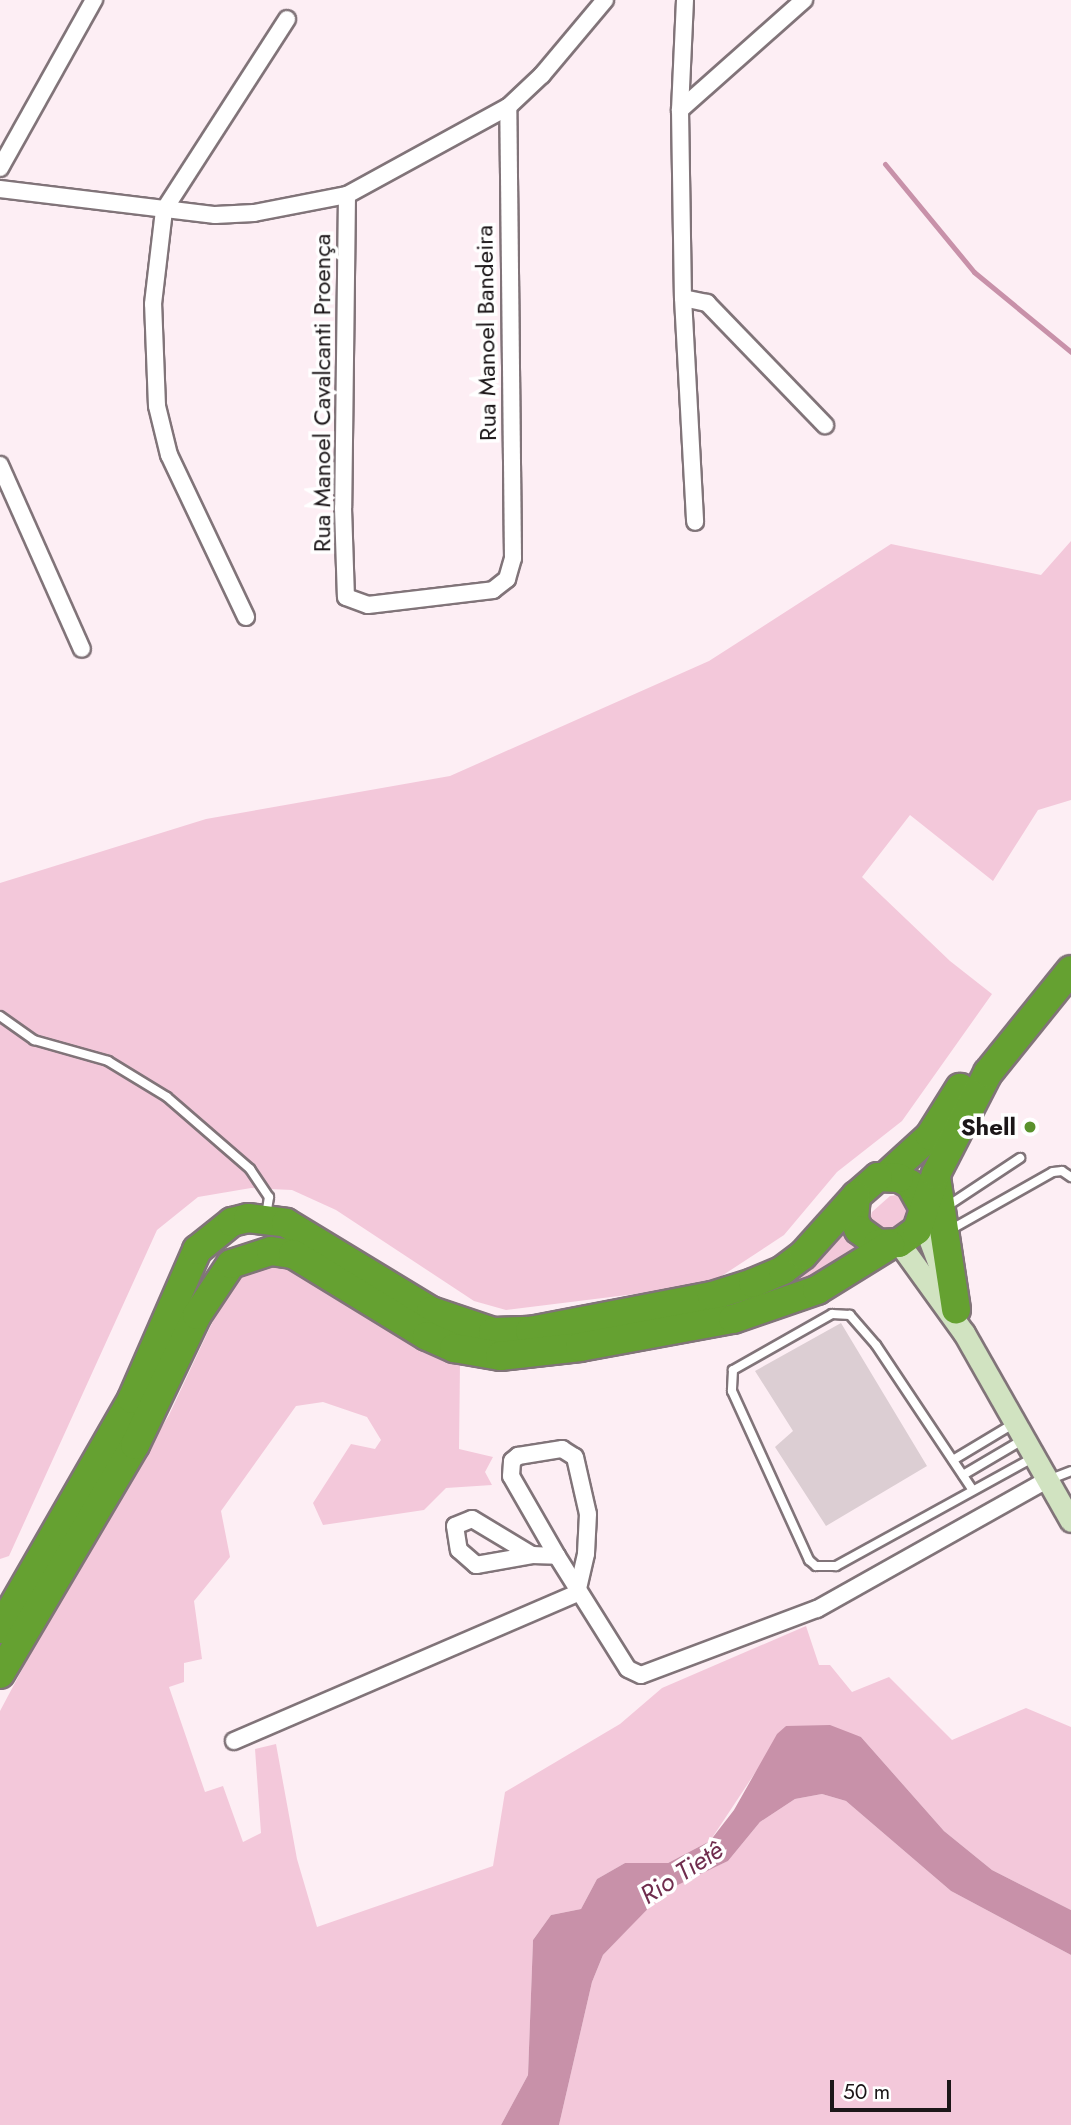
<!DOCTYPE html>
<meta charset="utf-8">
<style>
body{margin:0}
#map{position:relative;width:1071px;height:2125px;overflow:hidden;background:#fdeef4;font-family:Jost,sans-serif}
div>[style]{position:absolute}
.green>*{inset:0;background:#f3c8da}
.water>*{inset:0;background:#c891a9}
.stream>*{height:5px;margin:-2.5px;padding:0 2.5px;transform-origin:2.5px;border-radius:2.5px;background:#c891a9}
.building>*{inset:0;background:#dcced3}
.roads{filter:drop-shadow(2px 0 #817479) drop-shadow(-2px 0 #817479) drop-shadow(0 2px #817479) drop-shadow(0 -2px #817479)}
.lane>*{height:8px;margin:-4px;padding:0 4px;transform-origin:4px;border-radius:4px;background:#fff}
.street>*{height:16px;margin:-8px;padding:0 8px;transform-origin:8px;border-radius:8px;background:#fff}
.secondary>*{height:21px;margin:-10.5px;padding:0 10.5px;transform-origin:10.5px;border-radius:10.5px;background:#d1e3c1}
.highway>*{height:28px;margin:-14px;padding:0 14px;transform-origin:14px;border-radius:14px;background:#65a131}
.dots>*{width:19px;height:19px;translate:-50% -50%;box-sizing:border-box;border:4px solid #fff;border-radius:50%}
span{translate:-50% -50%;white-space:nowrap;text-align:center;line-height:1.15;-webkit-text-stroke:7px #fff;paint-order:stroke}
.street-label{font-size:24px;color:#1b1618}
.poi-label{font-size:24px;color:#1b1618;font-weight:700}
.right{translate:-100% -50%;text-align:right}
.water-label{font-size:26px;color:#702d4e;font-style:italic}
.scale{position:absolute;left:830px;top:2080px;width:121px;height:32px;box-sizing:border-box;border:4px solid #1b1618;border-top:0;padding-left:9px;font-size:21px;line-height:24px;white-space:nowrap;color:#1b1618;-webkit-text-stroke:5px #fff;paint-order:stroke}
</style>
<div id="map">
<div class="green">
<div style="clip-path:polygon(1071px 541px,1071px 800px,1038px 810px,993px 881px,910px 815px,862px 877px,950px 961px,992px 994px,902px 1121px,837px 1172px,784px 1235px,708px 1285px,506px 1310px,474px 1301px,336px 1210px,292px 1190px,251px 1188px,198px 1197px,157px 1230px,9px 1556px,0 1559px,0 883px,206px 819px,450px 776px,709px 661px,891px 544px,1041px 575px)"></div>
<div style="clip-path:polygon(905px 1194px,912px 1206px,908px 1214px,890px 1233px,880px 1235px,869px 1223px,872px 1212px,890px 1196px)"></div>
<div style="clip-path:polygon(848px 1224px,864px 1250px,793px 1289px,717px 1309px)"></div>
<div style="clip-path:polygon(280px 1262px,460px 1363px,459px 1449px,493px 1457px,485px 1472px,492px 1485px,446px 1488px,424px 1510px,323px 1525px,313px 1503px,351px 1444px,375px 1449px,381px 1440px,367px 1417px,323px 1402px,296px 1406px,221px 1511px,230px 1557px,194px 1601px,202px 1659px,184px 1663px,184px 1682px,169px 1687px,205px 1792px,223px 1786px,243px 1842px,261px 1833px,255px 1749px,276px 1744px,297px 1859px,317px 1927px,493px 1866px,505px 1792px,620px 1724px,662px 1688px,806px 1626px,819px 1665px,830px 1665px,852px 1692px,889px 1677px,952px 1740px,1026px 1708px,1071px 1727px,1071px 1910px,992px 1870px,944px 1831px,861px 1737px,786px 1726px,710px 1841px,668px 1863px,625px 1863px,597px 1879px,581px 1909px,551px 1915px,533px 1940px,528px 2075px,501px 2125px,0 2125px,0 1711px,74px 1572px,169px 1415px,226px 1293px,239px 1276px)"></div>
<div style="clip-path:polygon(822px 1794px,846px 1801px,951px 1891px,1071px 1955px,1071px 2125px,559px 2125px,592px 1982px,603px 1955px,665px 1890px,728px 1861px,760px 1822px,795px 1799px)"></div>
</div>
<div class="water">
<div style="clip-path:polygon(830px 1725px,861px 1737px,944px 1831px,992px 1870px,1071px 1910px,1071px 1955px,951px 1891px,846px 1801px,822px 1794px,795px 1799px,760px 1822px,728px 1861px,665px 1891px,603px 1955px,592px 1982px,559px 2125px,501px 2125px,528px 2075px,533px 1940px,551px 1915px,581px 1909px,597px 1879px,625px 1863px,668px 1863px,710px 1841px,734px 1810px,777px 1734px,786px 1726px)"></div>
</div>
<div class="stream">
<div style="left:885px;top:164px;width:140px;rotate:50.5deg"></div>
<div style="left:974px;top:272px;width:126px;rotate:39.5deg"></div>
</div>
<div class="building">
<div style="clip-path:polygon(841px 1323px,927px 1466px,826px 1526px,775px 1447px,793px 1431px,755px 1371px)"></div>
</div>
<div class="roads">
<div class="lane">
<div style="left:0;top:1016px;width:42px;rotate:35.2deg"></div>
<div style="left:34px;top:1040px;width:77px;rotate:15.8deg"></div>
<div style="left:108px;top:1061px;width:69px;rotate:31.4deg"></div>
<div style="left:167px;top:1097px;width:110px;rotate:40.9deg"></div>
<div style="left:250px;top:1169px;width:34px;rotate:56deg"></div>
<div style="left:269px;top:1197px;width:18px;rotate:99deg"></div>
<div style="left:946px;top:1207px;width:89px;rotate:-33.5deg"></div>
<div style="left:950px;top:1230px;width:118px;rotate:-29.4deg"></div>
<div style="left:1053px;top:1172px;width:9px;rotate:-6deg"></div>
<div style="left:1062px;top:1171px;width:11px;rotate:34deg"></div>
<div style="left:953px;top:1460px;width:70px;rotate:-31deg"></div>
<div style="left:963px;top:1475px;width:71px;rotate:-30.5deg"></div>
<div style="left:1048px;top:1480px;width:25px;rotate:-21deg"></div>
<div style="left:972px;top:1489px;width:173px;rotate:-123.7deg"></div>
<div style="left:876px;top:1345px;width:40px;rotate:-131deg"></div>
<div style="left:850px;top:1315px;width:18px;rotate:-177deg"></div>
<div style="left:832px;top:1314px;width:114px;rotate:150.5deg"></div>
<div style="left:733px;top:1370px;width:21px;rotate:93deg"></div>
<div style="left:732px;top:1391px;width:186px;rotate:65.5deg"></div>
<div style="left:809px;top:1560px;width:9px;rotate:41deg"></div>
<div style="left:816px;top:1566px;width:20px"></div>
<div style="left:836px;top:1566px;width:226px;rotate:-28.8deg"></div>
</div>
<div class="street">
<div style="left:685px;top:0;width:110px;rotate:92.6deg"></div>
<div style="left:680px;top:110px;width:188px;rotate:89.1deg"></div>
<div style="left:683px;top:298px;width:224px;rotate:86.9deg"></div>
<div style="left:680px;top:110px;width:166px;rotate:-41.6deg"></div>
<div style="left:0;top:168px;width:193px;rotate:-60.8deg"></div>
<div style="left:0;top:189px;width:217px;rotate:6.9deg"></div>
<div style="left:215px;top:215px;width:39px;rotate:-3deg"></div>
<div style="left:254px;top:213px;width:95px;rotate:-11deg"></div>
<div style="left:347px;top:195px;width:183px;rotate:-28.7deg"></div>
<div style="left:508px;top:107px;width:47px;rotate:-43.3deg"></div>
<div style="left:542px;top:75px;width:98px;rotate:-50deg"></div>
<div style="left:347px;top:195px;width:313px;rotate:90.7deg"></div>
<div style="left:343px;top:508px;width:89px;rotate:88.1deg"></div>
<div style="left:346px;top:597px;width:23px;rotate:20deg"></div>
<div style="left:368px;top:605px;width:126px;rotate:-6.8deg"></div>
<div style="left:493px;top:590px;width:18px;rotate:-38deg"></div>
<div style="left:507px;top:579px;width:22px;rotate:-74deg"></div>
<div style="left:513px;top:558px;width:451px;rotate:-90.6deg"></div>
<div style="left:683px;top:298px;width:25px;rotate:12deg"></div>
<div style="left:707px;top:303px;width:170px;rotate:46deg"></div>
<div style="left:0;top:465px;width:201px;rotate:66deg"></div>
<div style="left:246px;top:617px;width:179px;rotate:-115.4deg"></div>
<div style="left:169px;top:455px;width:50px;rotate:-103.8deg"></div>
<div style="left:157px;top:406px;width:102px;rotate:-92.2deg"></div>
<div style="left:153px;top:304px;width:95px;rotate:-83.3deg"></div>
<div style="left:164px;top:210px;width:227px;rotate:-57.2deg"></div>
<div style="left:532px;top:1555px;width:70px;rotate:-149deg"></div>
<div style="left:472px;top:1519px;width:18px;rotate:158deg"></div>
<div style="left:455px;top:1526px;width:24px;rotate:81deg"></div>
<div style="left:459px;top:1550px;width:23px;rotate:41deg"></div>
<div style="left:476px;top:1565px;width:57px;rotate:-10.1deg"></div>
<div style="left:532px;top:1555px;width:25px;rotate:2deg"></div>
<div style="left:557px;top:1556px;width:133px;rotate:57.9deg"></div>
<div style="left:628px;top:1669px;width:14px;rotate:25deg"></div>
<div style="left:641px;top:1675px;width:188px;rotate:-20.6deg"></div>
<div style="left:817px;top:1609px;width:264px;rotate:-29.3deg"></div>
<div style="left:557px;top:1556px;width:92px;rotate:-119.9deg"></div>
<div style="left:511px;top:1476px;width:15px;rotate:-86deg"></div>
<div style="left:512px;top:1461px;width:8px;rotate:-40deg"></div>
<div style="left:518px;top:1456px;width:45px;rotate:-9deg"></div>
<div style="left:562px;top:1449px;width:15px;rotate:32deg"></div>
<div style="left:575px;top:1457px;width:58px;rotate:77.2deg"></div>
<div style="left:588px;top:1514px;width:40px;rotate:92.9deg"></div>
<div style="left:586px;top:1554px;width:40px;rotate:103deg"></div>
<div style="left:234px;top:1741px;width:374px;rotate:-23.3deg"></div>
</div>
<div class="secondary">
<div style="left:922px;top:1220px;width:59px;rotate:69.1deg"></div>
<div style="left:899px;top:1243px;width:111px;rotate:54.2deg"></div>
<div style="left:964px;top:1333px;width:216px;rotate:60.4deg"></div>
</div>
<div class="highway">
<div style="left:886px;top:1176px;width:59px;rotate:-42.3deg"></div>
<div style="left:930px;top:1136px;width:57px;rotate:-58deg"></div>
<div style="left:936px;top:1177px;width:134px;rotate:81.4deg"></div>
<div style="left:923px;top:1207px;width:26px;rotate:-119deg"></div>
<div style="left:910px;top:1184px;width:13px;rotate:-151deg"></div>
<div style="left:899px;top:1178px;width:21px;rotate:-177deg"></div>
<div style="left:878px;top:1177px;width:29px;rotate:139deg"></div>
<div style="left:856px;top:1196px;width:24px;rotate:95deg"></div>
<div style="left:854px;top:1220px;width:11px;rotate:63deg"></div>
<div style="left:859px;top:1230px;width:24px;rotate:36deg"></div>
<div style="left:878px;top:1244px;width:21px;rotate:-3deg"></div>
<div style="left:899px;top:1243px;width:22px;rotate:-36deg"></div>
<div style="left:917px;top:1230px;width:59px;rotate:-71.3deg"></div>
<div style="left:936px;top:1174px;width:114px;rotate:-62.8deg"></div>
<div style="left:988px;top:1073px;width:132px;rotate:-51.1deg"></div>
<div style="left:0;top:1629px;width:265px;rotate:-60.1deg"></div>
<div style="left:132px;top:1399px;width:163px;rotate:-66.4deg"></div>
<div style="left:197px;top:1250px;width:45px;rotate:-38.7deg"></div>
<div style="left:232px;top:1222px;width:16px;rotate:-14deg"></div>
<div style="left:248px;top:1218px;width:38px;rotate:7deg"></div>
<div style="left:286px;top:1223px;width:170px;rotate:31.3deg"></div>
<div style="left:431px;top:1311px;width:65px;rotate:18.7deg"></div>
<div style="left:493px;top:1332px;width:37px;rotate:-2deg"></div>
<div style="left:530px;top:1331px;width:185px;rotate:-10.9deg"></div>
<div style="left:712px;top:1296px;width:43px;rotate:-17.6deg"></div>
<div style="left:753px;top:1283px;width:33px;rotate:-23deg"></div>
<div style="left:783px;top:1270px;width:25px;rotate:-37deg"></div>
<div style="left:803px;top:1255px;width:79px;rotate:-48.1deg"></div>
<div style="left:0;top:1674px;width:266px;rotate:-59.5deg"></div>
<div style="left:135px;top:1445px;width:144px;rotate:-64.5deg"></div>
<div style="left:197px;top:1315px;width:61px;rotate:-56.3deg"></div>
<div style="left:231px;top:1264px;width:42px;rotate:-18deg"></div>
<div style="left:271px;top:1251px;width:22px;rotate:8deg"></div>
<div style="left:293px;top:1254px;width:157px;rotate:31.5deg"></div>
<div style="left:427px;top:1336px;width:30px;rotate:24deg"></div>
<div style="left:454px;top:1348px;width:47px;rotate:9.9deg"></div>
<div style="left:500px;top:1356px;width:81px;rotate:-6.4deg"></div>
<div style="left:580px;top:1347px;width:156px;rotate:-10.4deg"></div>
<div style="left:733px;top:1319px;width:89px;rotate:-19deg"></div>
<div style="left:817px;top:1290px;width:86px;rotate:-31.7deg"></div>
</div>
</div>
<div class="dots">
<div style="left:1030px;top:1127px;background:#5a912c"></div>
</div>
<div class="street-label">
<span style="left:486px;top:333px;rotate:-91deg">Rua Manoel Bandeira</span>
<span style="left:322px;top:393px;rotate:-90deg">Rua Manoel Cavalcanti Proença</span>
</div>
<div class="poi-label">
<span class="right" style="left:1016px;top:1127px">Shell</span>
</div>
<div class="water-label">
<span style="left:682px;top:1873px;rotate:-33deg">Rio Tietê</span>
</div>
<div class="scale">50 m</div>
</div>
